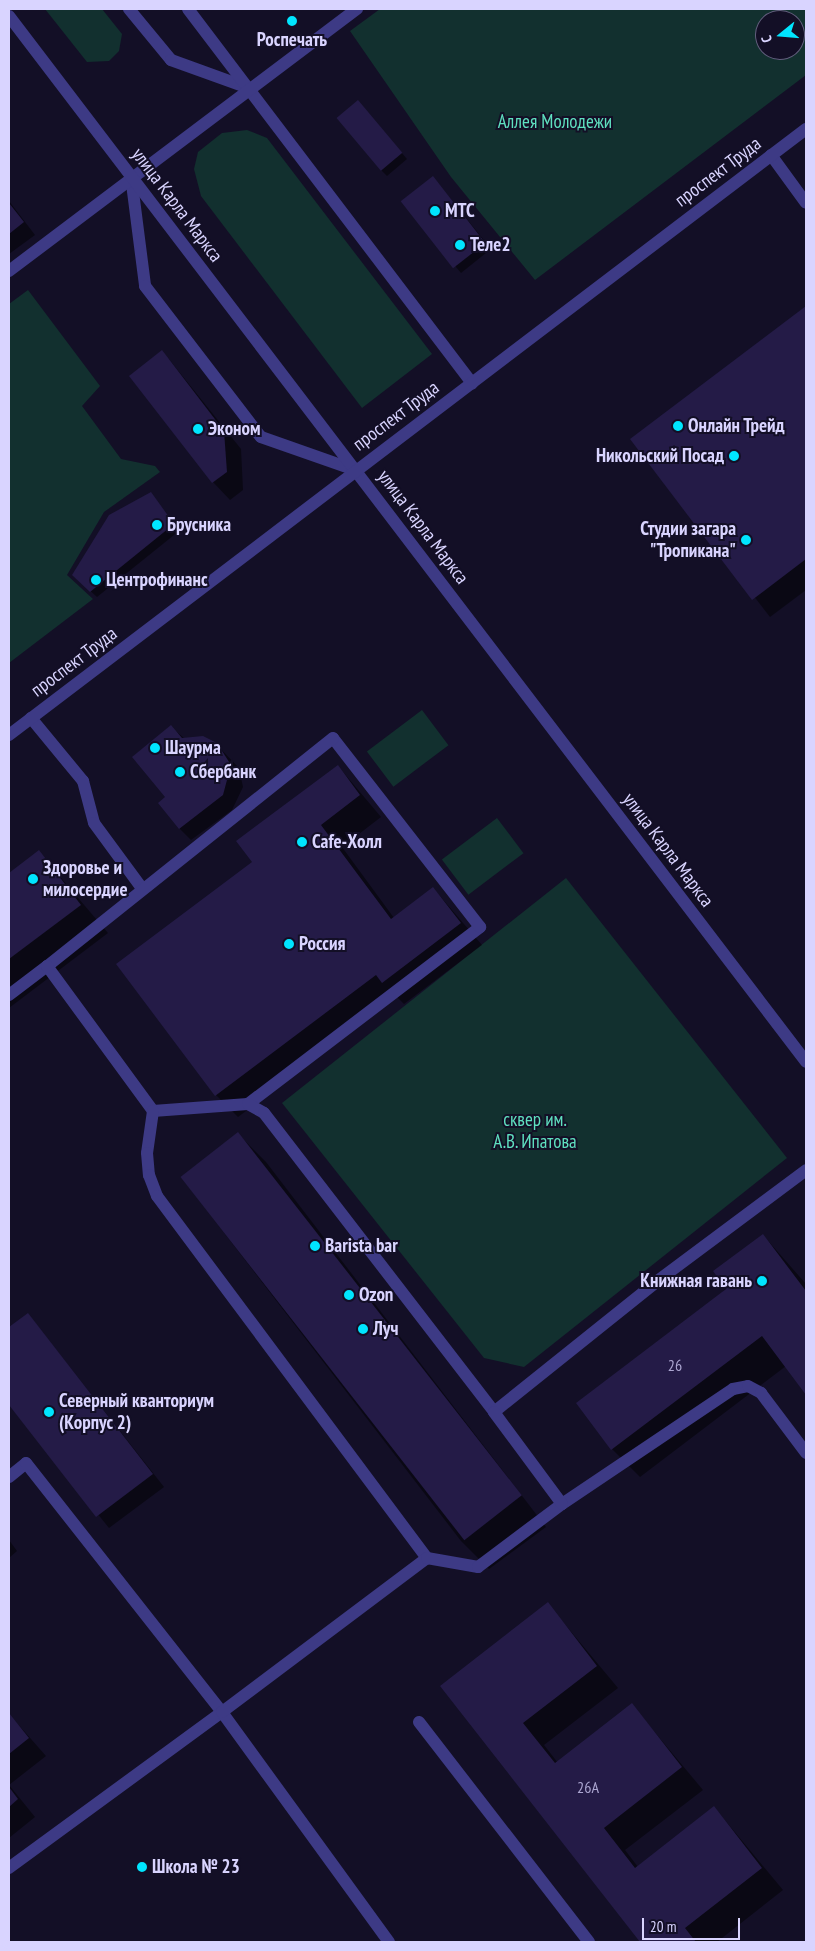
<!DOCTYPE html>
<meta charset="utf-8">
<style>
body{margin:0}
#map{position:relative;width:815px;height:1951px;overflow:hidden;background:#130f26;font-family:"PT Sans Narrow",sans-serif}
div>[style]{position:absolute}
.green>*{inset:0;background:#12302f;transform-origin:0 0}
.shadow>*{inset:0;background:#0007}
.building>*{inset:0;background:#241b47;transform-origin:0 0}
.service>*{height:12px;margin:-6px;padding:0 6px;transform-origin:6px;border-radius:6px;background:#3d3a85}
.minor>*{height:12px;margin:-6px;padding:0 6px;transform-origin:6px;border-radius:6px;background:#3d3a85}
.tertiary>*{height:12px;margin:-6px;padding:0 6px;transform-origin:6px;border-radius:6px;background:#3d3a85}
.dots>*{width:14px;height:14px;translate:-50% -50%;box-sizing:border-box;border:2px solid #130f26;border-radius:50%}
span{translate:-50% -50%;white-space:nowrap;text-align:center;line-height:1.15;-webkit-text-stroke:4px #130f26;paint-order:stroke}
.number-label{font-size:16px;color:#aca6d1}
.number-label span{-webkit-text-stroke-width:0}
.poi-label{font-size:19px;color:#d9d4ff;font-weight:700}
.left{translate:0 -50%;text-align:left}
.right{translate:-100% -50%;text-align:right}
.park-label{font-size:19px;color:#5fe0c0}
.street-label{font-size:19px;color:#d9d4ff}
.frame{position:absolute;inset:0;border:10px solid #d9d4ff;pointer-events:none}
.north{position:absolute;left:755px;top:10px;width:50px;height:50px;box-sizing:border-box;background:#130f26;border:1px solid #625e7d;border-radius:50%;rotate:253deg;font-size:14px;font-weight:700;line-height:20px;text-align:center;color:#d9d4ff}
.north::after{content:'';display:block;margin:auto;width:18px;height:22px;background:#00e5ff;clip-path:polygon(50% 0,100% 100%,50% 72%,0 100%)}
.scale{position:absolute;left:642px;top:1918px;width:98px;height:22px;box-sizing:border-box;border:2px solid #d9d4ff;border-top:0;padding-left:6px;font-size:15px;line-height:18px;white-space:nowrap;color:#d9d4ff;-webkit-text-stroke:4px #130f26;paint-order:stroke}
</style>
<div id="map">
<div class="green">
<div style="clip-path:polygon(45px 9px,102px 9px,122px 34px,119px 51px,109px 61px,87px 62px)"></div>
<div style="clip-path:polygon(evenodd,380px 9px,806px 9px,806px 75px,535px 280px,451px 177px,350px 31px,380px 9px,765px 20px,795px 20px,795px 50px,765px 50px,765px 20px)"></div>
<div style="clip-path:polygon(247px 130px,267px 138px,432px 354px,362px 408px,201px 196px,194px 169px,198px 152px,222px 133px)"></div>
<div style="clip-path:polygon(28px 290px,100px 386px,82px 406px,121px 459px,155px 466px,160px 472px,104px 512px,67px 575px,93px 599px,9px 663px,9px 304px)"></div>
<div style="left:422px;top:710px;width:44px;height:69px;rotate:53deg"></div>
<div style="left:497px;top:818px;width:44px;height:69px;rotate:53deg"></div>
<div style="clip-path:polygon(566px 878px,787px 1158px,524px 1367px,484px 1358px,282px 1103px)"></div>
</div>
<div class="shadow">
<div style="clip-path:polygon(363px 108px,407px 159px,387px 176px,381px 170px)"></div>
<div style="clip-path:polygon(438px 183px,491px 249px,461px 273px,456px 267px)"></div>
<div style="clip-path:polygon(9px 201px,35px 235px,9px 254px)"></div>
<div style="clip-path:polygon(806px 307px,806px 590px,770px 617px,632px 439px)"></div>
<div style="clip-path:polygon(168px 358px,241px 449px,243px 490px,230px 500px,213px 482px)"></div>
<div style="clip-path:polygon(151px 494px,179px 531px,97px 597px,73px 575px)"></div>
<div style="clip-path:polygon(171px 727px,184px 738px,216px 744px,239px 768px,243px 787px,232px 810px,191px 840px,179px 828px,167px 798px)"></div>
<div style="clip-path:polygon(338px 766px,381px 817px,342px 847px,394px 918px,433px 888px,482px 945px,404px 1004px,397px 997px,238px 1117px,216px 1095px,254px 862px)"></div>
<div style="clip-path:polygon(39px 852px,108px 933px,9px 1008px,9px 874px)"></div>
<div style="clip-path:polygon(238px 1134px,266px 1162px,546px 1527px,489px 1569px,461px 1541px,182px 1178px)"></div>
<div style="clip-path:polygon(763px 1235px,806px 1284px,806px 1392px,786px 1366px,640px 1477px,612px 1449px)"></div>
<div style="clip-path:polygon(28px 1314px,164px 1487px,109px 1528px,9px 1403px,9px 1329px)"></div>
<div style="clip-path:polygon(9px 1540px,17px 1551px,9px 1558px)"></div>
<div style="clip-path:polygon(548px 1604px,618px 1688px,544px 1745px,558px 1763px,632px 1705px,703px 1790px,625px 1850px,638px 1867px,714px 1807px,783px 1890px,717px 1942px,642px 1942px,442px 1686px)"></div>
<div style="clip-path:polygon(9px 1714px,46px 1756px,9px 1785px,35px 1817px,9px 1838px)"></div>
</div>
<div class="building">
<div style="left:358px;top:100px;width:69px;height:28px;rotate:50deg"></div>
<div style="left:433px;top:176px;width:85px;height:41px;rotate:52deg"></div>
<div style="clip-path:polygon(9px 203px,24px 222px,9px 234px)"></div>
<div style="clip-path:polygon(806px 306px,806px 559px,752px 600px,630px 439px)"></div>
<div style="clip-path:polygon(162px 350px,224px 431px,227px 472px,212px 483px,129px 376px)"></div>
<div style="clip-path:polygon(151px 492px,174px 524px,90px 592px,72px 575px,109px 515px)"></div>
<div style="clip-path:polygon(171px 725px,182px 738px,203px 736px,217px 743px,231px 765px,223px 795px,179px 829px,158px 803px,165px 797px,132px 757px)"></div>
<div style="clip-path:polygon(338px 765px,360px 795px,321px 825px,391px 919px,433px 887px,461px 923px,382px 983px,376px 975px,215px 1096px,116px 964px,252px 862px,236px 841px)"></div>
<div style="clip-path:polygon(39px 850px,81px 905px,9px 959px,9px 873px)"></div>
<div style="left:238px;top:1132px;width:461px;height:73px;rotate:52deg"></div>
<div style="clip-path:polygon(763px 1234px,806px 1291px,806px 1395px,762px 1336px,611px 1450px,576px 1403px,726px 1289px,713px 1271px)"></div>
<div style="clip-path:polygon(28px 1313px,153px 1474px,96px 1517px,9px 1405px,9px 1327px)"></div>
<div style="clip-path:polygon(548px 1602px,597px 1666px,523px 1723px,555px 1763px,632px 1703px,682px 1767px,604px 1828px,635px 1868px,714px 1806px,762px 1868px,685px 1928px,696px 1942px,640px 1942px,440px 1686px)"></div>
<div style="clip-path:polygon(9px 1713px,29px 1738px,9px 1754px)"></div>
<div style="clip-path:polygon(9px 1787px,18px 1799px,9px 1807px)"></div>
</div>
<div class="service">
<div style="left:129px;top:9px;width:66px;rotate:50.5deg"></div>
<div style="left:171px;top:60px;width:85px;rotate:19.9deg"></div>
<div style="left:188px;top:9px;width:470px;rotate:52.8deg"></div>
<div style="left:771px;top:155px;width:59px;rotate:53.9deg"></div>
<div style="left:131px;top:176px;width:111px;rotate:82.7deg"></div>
<div style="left:145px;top:286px;width:190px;rotate:52.5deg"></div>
<div style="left:261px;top:437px;width:100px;rotate:19.3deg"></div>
<div style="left:31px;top:718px;width:82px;rotate:50.5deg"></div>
<div style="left:83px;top:781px;width:43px;rotate:75.3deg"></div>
<div style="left:94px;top:823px;width:79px;rotate:53.7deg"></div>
<div style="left:9px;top:995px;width:48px;rotate:-37.3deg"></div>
<div style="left:248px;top:1104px;width:292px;rotate:-37.3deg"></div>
<div style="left:480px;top:927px;width:239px;rotate:-127.9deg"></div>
<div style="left:333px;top:738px;width:366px;rotate:141.4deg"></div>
<div style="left:47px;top:966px;width:180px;rotate:53.8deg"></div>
<div style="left:153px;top:1111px;width:95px;rotate:-4.2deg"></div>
<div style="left:248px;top:1104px;width:18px;rotate:29deg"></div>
<div style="left:264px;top:1113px;width:377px;rotate:52.4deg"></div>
<div style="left:494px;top:1412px;width:208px;rotate:-38.7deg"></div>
<div style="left:656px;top:1282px;width:187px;rotate:-36.7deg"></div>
<div style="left:153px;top:1111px;width:42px;rotate:98.1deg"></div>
<div style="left:147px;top:1153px;width:22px;rotate:85deg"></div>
<div style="left:149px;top:1175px;width:22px;rotate:69deg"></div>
<div style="left:157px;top:1196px;width:452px;rotate:53.3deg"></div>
<div style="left:9px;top:1477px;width:22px;rotate:-39deg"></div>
<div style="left:26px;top:1463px;width:317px;rotate:51.8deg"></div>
<div style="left:222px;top:1712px;width:264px;rotate:143.8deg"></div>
<div style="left:562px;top:1504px;width:206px;rotate:-33.9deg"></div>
<div style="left:733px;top:1389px;width:15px;rotate:-11deg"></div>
<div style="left:748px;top:1386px;width:15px;rotate:28deg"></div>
<div style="left:761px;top:1393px;width:75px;rotate:53.1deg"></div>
<div style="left:419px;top:1722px;width:278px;rotate:52.3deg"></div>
<div style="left:389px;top:1942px;width:284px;rotate:-126deg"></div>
<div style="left:222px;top:1712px;width:256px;rotate:-36.9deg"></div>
<div style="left:427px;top:1558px;width:52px;rotate:10deg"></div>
<div style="left:478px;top:1567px;width:105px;rotate:-36.9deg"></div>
<div style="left:562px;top:1504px;width:114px;rotate:-126.5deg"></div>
</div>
<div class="minor">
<div style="left:9px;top:271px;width:436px;rotate:-37deg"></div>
</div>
<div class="tertiary">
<div style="left:9px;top:16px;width:1315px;rotate:52.69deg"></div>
<div style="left:9px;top:735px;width:1001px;rotate:-37.25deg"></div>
</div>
<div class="dots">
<div style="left:292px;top:21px;background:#00e5ff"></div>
<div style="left:435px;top:211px;background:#00e5ff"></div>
<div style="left:460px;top:245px;background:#00e5ff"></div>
<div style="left:678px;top:426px;background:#00e5ff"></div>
<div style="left:198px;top:429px;background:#00e5ff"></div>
<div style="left:734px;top:456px;background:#00e5ff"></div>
<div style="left:157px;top:525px;background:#00e5ff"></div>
<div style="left:746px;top:540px;background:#00e5ff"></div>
<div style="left:96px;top:580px;background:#00e5ff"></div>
<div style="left:155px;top:748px;background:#00e5ff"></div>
<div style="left:180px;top:772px;background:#00e5ff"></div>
<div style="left:302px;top:842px;background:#00e5ff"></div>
<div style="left:33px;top:879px;background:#00e5ff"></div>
<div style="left:289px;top:944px;background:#00e5ff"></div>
<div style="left:315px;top:1246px;background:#00e5ff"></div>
<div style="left:762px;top:1281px;background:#00e5ff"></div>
<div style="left:349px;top:1295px;background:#00e5ff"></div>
<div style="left:363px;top:1329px;background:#00e5ff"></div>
<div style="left:49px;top:1412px;background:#00e5ff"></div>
<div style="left:142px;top:1867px;background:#00e5ff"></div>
</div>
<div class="number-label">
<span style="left:675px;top:1365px">26</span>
<span style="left:588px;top:1787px">26А</span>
</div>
<div class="poi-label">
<span style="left:292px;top:40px">Роспечать</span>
<span class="left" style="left:445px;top:211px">МТС</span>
<span class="left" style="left:470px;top:245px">Теле2</span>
<span class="left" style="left:688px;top:426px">Онлайн Трейд</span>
<span class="left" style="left:208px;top:429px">Эконом</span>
<span class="right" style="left:724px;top:456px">Никольский Посад</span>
<span class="left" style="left:167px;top:525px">Брусника</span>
<span class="right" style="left:736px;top:540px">Студии загара<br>"Тропикана"</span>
<span class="left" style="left:106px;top:580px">Центрофинанс</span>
<span class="left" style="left:165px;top:748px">Шаурма</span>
<span class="left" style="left:190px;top:772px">Сбербанк</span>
<span class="left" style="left:312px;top:842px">Cafe-Холл</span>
<span class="left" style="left:43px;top:879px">Здоровье и<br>милосердие</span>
<span class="left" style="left:299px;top:944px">Россия</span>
<span class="left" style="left:325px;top:1246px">Barista bar</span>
<span class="right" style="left:752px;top:1281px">Книжная гавань</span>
<span class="left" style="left:359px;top:1295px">Ozon</span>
<span class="left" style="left:373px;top:1329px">Луч</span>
<span class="left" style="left:59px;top:1412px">Северный кванториум<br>(Корпус 2)</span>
<span class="left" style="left:152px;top:1867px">Школа № 23</span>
</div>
<div class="park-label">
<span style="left:555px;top:122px">Аллея Молодежи</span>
<span style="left:535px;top:1131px">сквер им.<br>А.В. Ипатова</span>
</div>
<div class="street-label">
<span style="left:718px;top:172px;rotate:-37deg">проспект Труда</span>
<span style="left:177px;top:205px;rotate:53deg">улица Карла Маркса</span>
<span style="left:396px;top:416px;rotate:-37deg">проспект Труда</span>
<span style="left:423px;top:527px;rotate:53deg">улица Карла Маркса</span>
<span style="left:74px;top:662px;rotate:-37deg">проспект Труда</span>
<span style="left:668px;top:850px;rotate:53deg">улица Карла Маркса</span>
</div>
<div class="frame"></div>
<div class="north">С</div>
<div class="scale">20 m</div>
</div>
